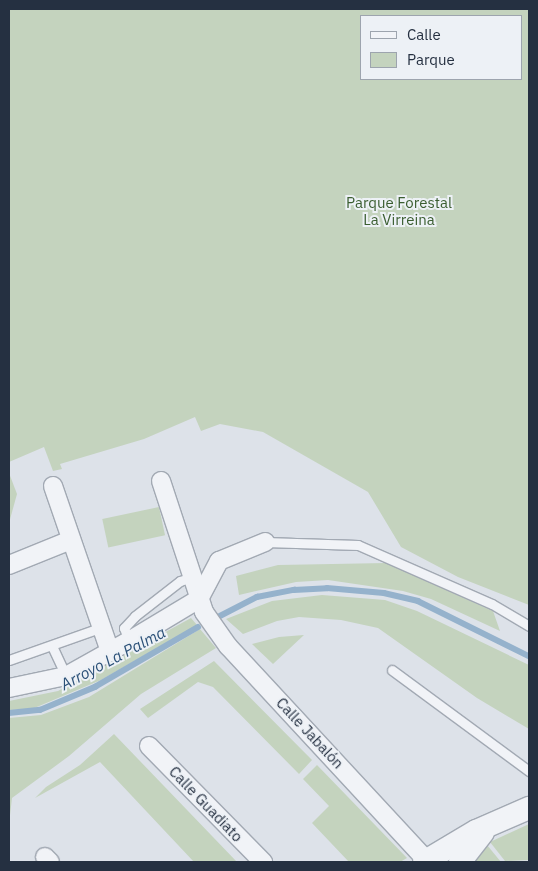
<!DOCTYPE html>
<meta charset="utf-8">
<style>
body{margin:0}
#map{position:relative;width:538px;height:871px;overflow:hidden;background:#dde2e9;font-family:"IBM Plex Sans",sans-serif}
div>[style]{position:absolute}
.green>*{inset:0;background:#c4d3be;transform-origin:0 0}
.stream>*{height:5.5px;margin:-2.75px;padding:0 2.75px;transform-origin:2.75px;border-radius:2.75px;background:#95b2cc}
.roads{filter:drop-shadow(1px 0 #a2a9b3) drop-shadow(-1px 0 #a2a9b3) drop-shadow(0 1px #a2a9b3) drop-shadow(0 -1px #a2a9b3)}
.service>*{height:9px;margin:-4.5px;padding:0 4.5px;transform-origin:4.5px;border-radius:4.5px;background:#f1f3f7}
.minor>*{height:18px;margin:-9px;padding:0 9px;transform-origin:9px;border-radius:9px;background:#f1f3f7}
.tertiary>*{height:22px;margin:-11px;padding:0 11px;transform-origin:11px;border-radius:11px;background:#f1f3f7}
span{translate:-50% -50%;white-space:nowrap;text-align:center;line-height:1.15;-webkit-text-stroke:4px #edf1f6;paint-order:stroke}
.park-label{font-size:15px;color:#3b5e31}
.street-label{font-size:15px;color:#253041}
.water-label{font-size:16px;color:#2c5178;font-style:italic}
.frame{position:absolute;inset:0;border:10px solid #253041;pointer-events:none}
.legend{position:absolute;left:360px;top:15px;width:162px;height:65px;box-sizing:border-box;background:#edf1f6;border:1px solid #9da4ae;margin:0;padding:6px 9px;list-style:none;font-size:15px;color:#253041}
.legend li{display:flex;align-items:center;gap:10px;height:25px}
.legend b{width:25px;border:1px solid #9da4ae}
</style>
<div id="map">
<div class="green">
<div style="clip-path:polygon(evenodd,9px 9px,529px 9px,529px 605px,458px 577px,401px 547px,368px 492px,263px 432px,220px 424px,201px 431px,195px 417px,144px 439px,60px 464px,62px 469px,53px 471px,44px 447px,9px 462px,9px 9px,522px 16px,522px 79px,362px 79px,362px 16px,522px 16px)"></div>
<div style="clip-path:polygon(9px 473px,17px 494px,9px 523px)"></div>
<div style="left:159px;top:507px;width:29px;height:58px;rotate:78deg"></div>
<div style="clip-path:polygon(386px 563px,493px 611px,500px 631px,431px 599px,403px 591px,328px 580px,296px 582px,239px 595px,236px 576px,278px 565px)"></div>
<div style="clip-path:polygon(322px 595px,385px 600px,417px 611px,529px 665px,529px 729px,477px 698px,378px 628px,341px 620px,299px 617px,277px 621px,243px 634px,226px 619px,272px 601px)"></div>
<div style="clip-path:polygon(191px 618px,197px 625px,101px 680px,32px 709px,9px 710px,9px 701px,58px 691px)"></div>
<div style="clip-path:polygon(200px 629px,216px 648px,141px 694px,69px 756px,12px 798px,9px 824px,9px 718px,41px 715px,89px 697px)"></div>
<div style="clip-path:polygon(304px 635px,273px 664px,252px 644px,279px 637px)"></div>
<div style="clip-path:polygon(214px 661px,312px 760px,299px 774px,213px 687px,198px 682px,148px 718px,140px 709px)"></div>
<div style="clip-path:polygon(114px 734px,237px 862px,194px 862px,100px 762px,35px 798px,46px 787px,80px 765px)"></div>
<div style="clip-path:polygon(317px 765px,407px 858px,400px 862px,349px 862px,312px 823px,329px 806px,303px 779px)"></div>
<div style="clip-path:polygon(529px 824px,529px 860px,505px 861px,490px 842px)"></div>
<div style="clip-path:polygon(487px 845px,501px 862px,474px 862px)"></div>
</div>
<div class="stream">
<div style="left:220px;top:616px;width:42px;rotate:-27.2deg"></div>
<div style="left:257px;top:597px;width:38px;rotate:-11deg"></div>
<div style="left:294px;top:590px;width:33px;rotate:-3deg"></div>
<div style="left:327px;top:588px;width:57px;rotate:5deg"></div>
<div style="left:384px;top:593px;width:35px;rotate:13deg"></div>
<div style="left:418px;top:601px;width:124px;rotate:26.4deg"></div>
<div style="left:9px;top:713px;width:31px;rotate:-6deg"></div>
<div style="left:40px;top:710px;width:60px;rotate:-22.7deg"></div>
<div style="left:95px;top:687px;width:119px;rotate:-30.2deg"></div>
</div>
<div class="roads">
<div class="service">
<div style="left:265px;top:542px;width:93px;rotate:1.8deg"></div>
<div style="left:358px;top:545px;width:146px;rotate:23.8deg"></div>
<div style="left:492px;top:604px;width:43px;rotate:30.7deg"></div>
<div style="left:129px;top:641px;width:14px;rotate:-111deg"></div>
<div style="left:124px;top:628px;width:16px;rotate:-47deg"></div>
<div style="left:135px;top:616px;width:57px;rotate:-37.9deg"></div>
<div style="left:180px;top:581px;width:13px;rotate:-18deg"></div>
<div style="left:52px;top:646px;width:33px;rotate:65deg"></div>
<div style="left:9px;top:660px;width:96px;rotate:-19.4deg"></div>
<div style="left:392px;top:670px;width:170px;rotate:36.4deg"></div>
</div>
<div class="minor">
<div style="left:161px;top:481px;width:138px;rotate:71.8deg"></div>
<div style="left:204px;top:612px;width:42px;rotate:54.8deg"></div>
<div style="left:228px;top:646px;width:294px;rotate:47.2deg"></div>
<div style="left:53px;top:486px;width:176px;rotate:71deg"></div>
<div style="left:9px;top:565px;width:67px;rotate:-22deg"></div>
<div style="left:9px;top:688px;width:58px;rotate:-11.9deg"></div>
<div style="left:66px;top:676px;width:72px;rotate:-29.1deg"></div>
<div style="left:129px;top:641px;width:82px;rotate:-31deg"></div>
<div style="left:199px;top:599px;width:43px;rotate:-62.2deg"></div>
<div style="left:219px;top:561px;width:50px;rotate:-22.4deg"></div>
<div style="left:149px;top:746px;width:163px;rotate:45.5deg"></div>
<div style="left:45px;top:857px;width:7px;rotate:45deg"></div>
</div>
<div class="tertiary">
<div style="left:424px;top:862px;width:61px;rotate:-30.8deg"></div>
<div style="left:476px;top:831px;width:58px;rotate:-23.5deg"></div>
<div style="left:460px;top:862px;width:37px;rotate:-52deg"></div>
</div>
</div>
<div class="park-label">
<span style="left:399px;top:211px">Parque Forestal<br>La Virreina</span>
</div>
<div class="street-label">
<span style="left:310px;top:733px;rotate:47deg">Calle Jabalón</span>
<span style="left:206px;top:804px;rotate:46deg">Calle Guadiato</span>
</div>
<div class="water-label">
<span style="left:113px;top:658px;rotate:-28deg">Arroyo La Palma</span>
</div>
<div class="frame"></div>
<ul class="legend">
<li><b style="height:6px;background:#f1f3f7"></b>Calle</li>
<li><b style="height:14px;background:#c4d3be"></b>Parque</li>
</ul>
</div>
